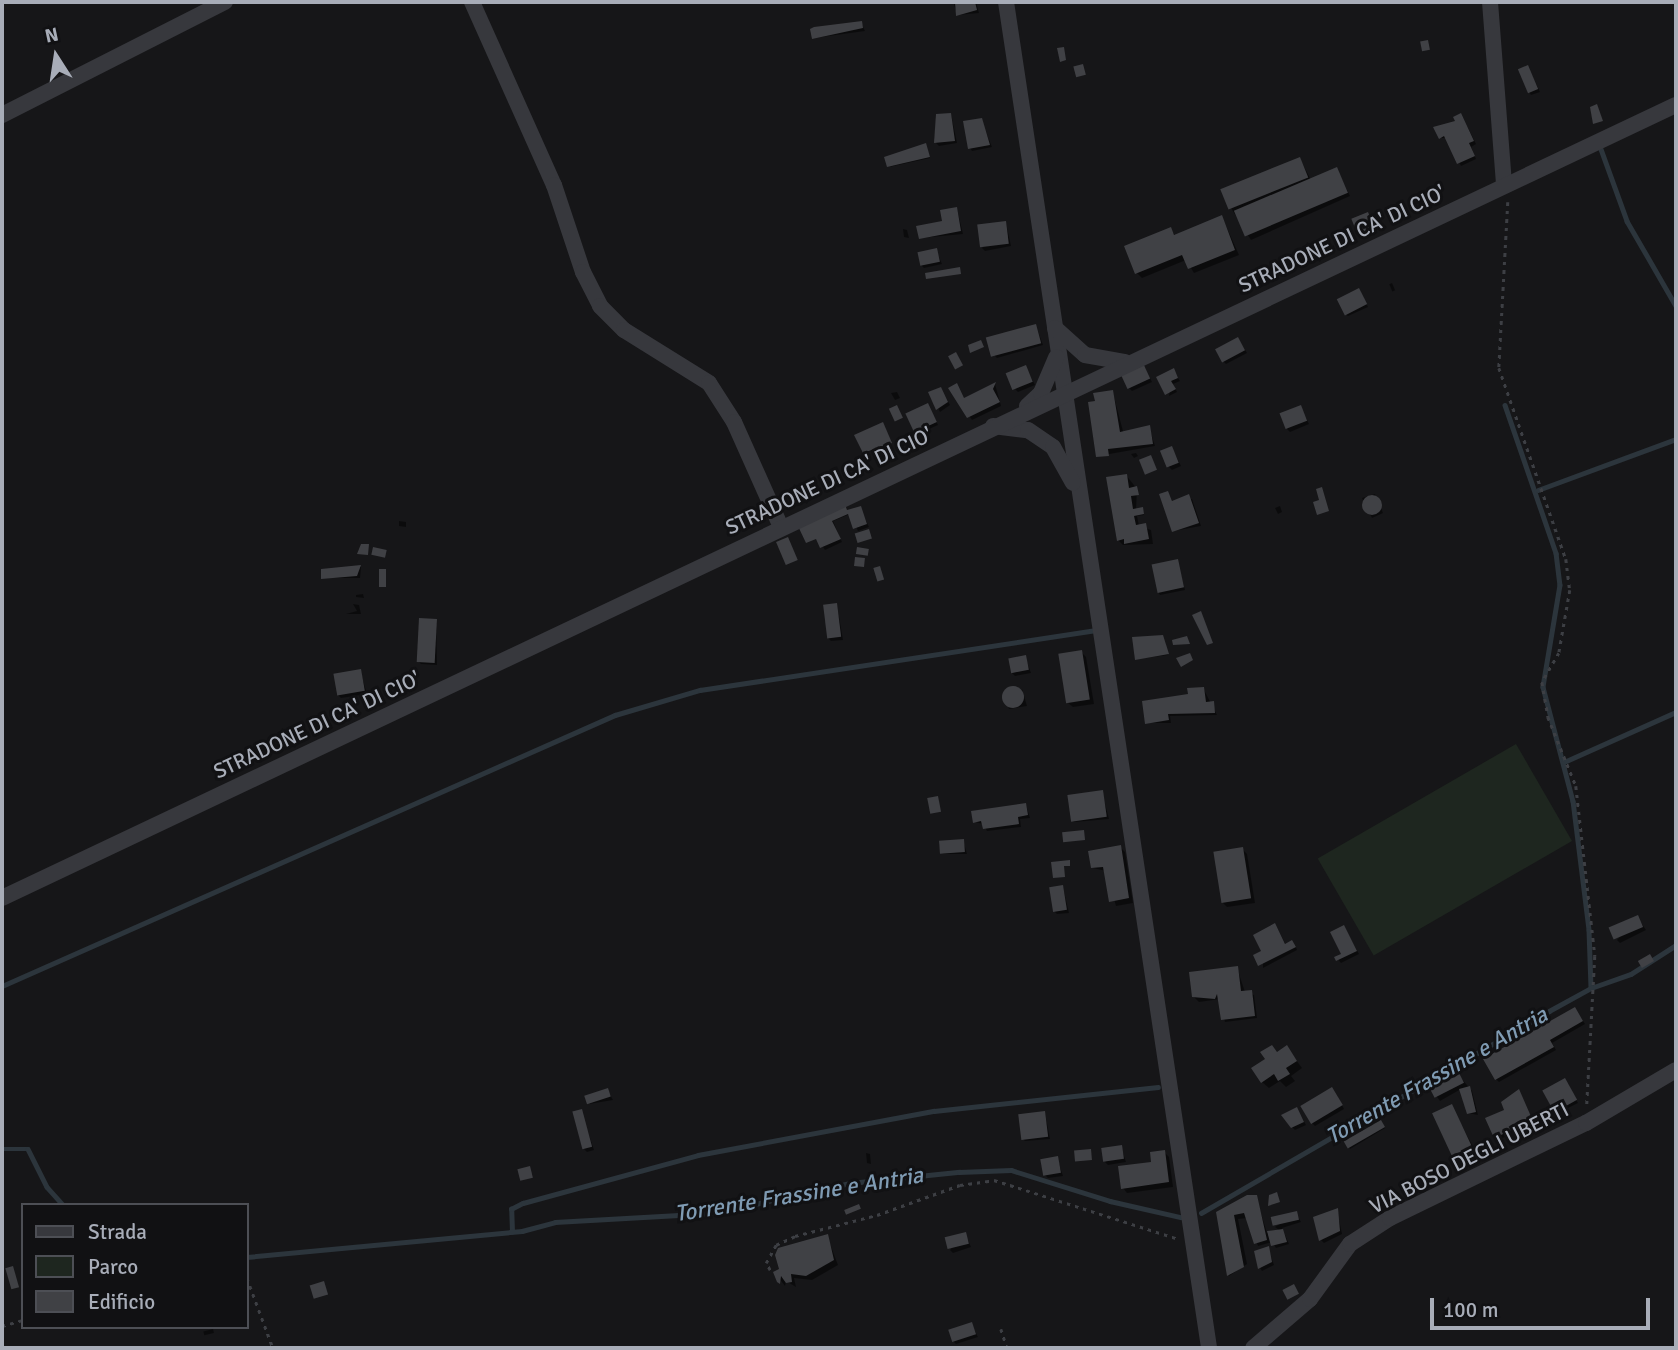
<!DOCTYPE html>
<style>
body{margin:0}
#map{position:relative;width:1678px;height:1350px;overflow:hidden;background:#161618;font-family:Signika,sans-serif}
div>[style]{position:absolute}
.green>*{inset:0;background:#1e261f;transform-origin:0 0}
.shadow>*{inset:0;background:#0007;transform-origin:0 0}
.stream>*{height:4.5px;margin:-2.25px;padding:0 2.25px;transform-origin:2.25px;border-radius:2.25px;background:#2c353c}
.building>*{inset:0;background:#404145;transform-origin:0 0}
.round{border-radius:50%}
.path>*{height:2.5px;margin-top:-1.25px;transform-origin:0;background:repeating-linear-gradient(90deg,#3d3f44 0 3.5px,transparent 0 8.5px)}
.minor>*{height:16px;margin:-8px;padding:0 8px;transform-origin:8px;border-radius:8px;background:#37383d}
span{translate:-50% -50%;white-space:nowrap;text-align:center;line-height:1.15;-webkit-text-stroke:6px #111113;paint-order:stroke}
.street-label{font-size:21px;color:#a8adb8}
.water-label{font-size:23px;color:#7f9bb3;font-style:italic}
.frame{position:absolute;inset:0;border:4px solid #a8adb8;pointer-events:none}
.legend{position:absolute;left:21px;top:1203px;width:228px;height:126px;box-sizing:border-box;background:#111113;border:2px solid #4d4f55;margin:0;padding:9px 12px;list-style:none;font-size:21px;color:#a8adb8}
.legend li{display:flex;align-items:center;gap:14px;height:35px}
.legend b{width:35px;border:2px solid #4d4f55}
.north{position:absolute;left:21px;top:21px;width:70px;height:70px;-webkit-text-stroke:5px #111113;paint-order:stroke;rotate:348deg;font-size:19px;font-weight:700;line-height:28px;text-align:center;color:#a8adb8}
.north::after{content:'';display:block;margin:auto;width:24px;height:32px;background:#a8adb8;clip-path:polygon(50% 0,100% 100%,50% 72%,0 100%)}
.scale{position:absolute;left:1430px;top:1298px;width:220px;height:32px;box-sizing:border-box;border:4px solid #a8adb8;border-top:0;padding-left:9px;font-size:21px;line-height:24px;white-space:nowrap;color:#a8adb8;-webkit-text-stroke:5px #111113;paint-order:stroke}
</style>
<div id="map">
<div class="green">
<div style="left:1516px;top:744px;width:112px;height:229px;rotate:60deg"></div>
</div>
<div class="shadow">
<div style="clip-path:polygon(976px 2px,979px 13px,957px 15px,954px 4px)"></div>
<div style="clip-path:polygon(861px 23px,865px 31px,814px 38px)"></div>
<div style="clip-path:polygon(1528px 67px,1540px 92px,1531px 95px,1529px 92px)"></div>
<div style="clip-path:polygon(951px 114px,957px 143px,939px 146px,936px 143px)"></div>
<div style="clip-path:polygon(1463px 118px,1476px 144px,1471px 147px,1476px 159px,1461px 166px,1447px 138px,1440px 138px)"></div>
<div style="clip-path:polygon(981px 120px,992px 147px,972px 151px,970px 148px)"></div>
<div style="clip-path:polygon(927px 149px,930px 158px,889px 167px)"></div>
<div style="clip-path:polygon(1300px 159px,1311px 180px,1337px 169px,1350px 196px,1251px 240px,1231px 208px)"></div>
<div style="clip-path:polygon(957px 209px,963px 234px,921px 238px,944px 222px)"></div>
<div style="clip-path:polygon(1367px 214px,1377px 232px,1363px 238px,1360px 236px)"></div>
<div style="clip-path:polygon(1222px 217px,1239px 255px,1194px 273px,1186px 260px,1142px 278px,1137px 273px,1126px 247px,1170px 230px,1176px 236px)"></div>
<div style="clip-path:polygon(1006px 223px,1011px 246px,985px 251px,982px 248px)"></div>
<div style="clip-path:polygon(903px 229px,907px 230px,909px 238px,904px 237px)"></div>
<div style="clip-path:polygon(936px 250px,942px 264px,924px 268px,921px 265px)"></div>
<div style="left:1392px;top:283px;width:8px;height:3px;rotate:67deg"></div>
<div style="clip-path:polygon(1359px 290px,1368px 307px,1348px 316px,1345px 314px)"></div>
<div style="clip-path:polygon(1036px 326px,1043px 345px,997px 358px,994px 355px)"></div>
<div style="clip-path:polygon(1238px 339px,1247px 353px,1226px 364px,1223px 361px)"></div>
<div style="clip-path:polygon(1026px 368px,1035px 385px,1018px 392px,1015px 389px)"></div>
<div style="clip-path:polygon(1145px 368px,1152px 382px,1132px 391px,1129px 388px)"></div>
<div style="clip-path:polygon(1173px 371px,1180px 381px,1173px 384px,1177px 392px,1169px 396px)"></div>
<div style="clip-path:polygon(995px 384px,1001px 406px,972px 420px,950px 389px,964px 400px)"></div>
<div style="clip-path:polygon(941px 389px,950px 405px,940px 412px,931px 393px)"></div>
<div style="clip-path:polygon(897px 392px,900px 398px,895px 400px,891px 393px)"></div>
<div style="clip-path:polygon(1113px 393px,1124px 435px,1149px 427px,1155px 446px,1098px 456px)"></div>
<div style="clip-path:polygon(928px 405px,938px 425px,918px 434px,915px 432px)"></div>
<div style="clip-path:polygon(1300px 407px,1309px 424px,1290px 432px,1287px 429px)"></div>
<div style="clip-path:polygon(885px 436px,890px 448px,864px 452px)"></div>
<div style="clip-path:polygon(1172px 448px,1181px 466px,1172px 470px,1169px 467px)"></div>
<div style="clip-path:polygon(1136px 453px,1138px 456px,1134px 458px,1131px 454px)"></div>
<div style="clip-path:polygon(1126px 475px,1137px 489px,1136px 510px,1143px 510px,1144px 515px,1137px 516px,1139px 526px,1151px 530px,1153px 544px,1123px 545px,1118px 540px)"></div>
<div style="clip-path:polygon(1168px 493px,1173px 502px,1192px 499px,1201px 526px,1173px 531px)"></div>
<div style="clip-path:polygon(1375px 494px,1383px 513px,1372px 518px,1362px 498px)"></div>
<div style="clip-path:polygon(1280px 506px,1282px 512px,1278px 514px,1275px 508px)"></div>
<div style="clip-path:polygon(860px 508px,869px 527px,858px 531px,850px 514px,833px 521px,842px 542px,825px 550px,806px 521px)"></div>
<div style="clip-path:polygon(399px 521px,406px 522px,406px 527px,399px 526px)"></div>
<div style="clip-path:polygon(1177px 561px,1185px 590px,1160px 595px,1158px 592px)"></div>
<div style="clip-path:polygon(361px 567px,360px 578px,322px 578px,323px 570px)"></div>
<div style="clip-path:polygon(363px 594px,364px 598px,356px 597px,356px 595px)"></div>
<div style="clip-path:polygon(353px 604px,359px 605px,361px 614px,346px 614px,357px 611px)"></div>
<div style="clip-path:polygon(837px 605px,843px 640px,831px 641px,828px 638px)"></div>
<div style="clip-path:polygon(436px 621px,437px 665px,421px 664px,418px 661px)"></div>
<div style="clip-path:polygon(1163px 638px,1168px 655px,1137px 659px)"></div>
<div style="clip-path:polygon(1081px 652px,1086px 657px,1094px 704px,1073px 707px,1068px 703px)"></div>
<div style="clip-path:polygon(1025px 657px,1031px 673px,1015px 676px,1012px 673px)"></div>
<div style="clip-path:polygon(360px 671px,367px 694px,341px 698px,338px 695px)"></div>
<div style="clip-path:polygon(1203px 688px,1217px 715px,1170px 716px,1171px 723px,1147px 723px)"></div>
<div style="clip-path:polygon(1022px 689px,1027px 706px,1009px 709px,1005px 695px)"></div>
<div style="clip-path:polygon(335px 708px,340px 708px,341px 714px,336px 714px)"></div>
<div style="clip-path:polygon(1102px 792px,1109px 819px,1074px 822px,1073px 821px)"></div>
<div style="clip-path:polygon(1026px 805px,1030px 818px,1020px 819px,1021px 827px,987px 831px,983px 824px,975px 822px)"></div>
<div style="clip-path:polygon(963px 840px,967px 854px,942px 854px)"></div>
<div style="clip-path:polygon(1120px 847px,1125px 852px,1133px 903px,1116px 906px,1106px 871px,1093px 868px)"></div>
<div style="clip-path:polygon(1242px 849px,1247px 854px,1255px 903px,1227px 907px,1222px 902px)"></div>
<div style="clip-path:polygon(1063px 887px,1069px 913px,1057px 914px,1054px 911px)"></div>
<div style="clip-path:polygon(1637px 917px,1646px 930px,1620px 943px,1617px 940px)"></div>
<div style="clip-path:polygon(1344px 927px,1359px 954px,1341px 963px,1337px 958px,1343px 954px)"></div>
<div style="clip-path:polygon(1277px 928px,1286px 945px,1295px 945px,1297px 950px,1263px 968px,1263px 952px)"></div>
<div style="clip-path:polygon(1237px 968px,1245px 992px,1254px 995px,1257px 1018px,1225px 1022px,1220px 999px,1199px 1002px,1194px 997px)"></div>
<div style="clip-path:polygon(1575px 1009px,1585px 1024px,1552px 1043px,1556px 1050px,1499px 1082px,1496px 1079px)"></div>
<div style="clip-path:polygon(1287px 1048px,1302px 1068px,1291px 1076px,1295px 1081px,1286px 1087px,1280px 1081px,1269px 1088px,1262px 1082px,1278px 1054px)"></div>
<div style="clip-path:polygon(1461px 1078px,1472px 1091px,1478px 1115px,1468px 1113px,1461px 1089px,1440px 1101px,1432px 1090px)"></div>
<div style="clip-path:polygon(1565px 1080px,1578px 1103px,1558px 1113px,1555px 1111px)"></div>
<div style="clip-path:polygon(607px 1090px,613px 1100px,589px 1104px)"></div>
<div style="clip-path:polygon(1335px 1092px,1344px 1109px,1315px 1126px,1312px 1123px)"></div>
<div style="clip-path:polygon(1519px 1092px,1534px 1124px,1498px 1140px,1495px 1137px)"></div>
<div style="clip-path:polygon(1451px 1106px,1476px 1152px,1458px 1161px,1453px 1156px)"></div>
<div style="clip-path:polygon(1297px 1109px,1306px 1125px,1295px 1130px,1292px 1127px)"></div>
<div style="clip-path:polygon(581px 1111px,594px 1150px,587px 1152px,584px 1149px)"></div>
<div style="clip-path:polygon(1045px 1113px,1050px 1139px,1025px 1141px,1022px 1138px)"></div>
<div style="clip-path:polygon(1382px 1123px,1385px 1128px,1350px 1149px,1346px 1142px)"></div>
<div style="clip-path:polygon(1121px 1147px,1126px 1162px,1108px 1165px,1105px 1162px)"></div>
<div style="clip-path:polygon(1164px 1152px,1169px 1157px,1173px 1187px,1127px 1193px,1123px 1188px)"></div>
<div style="clip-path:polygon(866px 1153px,870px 1154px,871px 1164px,867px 1163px)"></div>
<div style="clip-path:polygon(1057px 1158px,1063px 1176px,1048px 1178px,1045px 1175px)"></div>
<div style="clip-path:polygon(1256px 1197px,1267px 1233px,1279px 1230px,1275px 1227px,1296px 1213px,1301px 1222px,1282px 1228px,1289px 1244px,1276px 1248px,1272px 1242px,1258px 1246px,1248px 1218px,1238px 1219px,1247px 1264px,1229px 1276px,1217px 1213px)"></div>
<div style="clip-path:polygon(1337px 1210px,1342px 1234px,1324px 1243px,1321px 1240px)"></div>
<div style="clip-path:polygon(965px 1234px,971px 1247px,953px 1253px,950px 1250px)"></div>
<div style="clip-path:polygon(827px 1236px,838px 1265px,812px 1280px,794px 1278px,796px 1287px,786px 1281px,785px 1286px,775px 1273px)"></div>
<div style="clip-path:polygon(1268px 1248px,1274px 1265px,1262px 1271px,1260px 1268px)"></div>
<div style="clip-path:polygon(971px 1324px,978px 1337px,956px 1344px,953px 1341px)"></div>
<div style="left:213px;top:1329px;width:4px;height:10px;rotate:76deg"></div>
</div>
<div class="stream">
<div style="left:1601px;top:149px;width:77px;rotate:70.1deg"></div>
<div style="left:1627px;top:221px;width:98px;rotate:60deg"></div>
<div style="left:1505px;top:405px;width:157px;rotate:71deg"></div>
<div style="left:1556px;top:553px;width:32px;rotate:83deg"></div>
<div style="left:1560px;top:585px;width:103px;rotate:99.5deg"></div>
<div style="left:1543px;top:687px;width:118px;rotate:75.3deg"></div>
<div style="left:1573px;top:801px;width:130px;rotate:82.9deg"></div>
<div style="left:1589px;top:930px;width:58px;rotate:88deg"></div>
<div style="left:1538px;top:490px;width:147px;rotate:-20.3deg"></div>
<div style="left:1564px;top:762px;width:123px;rotate:-24.1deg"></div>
<div style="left:2px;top:986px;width:670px;rotate:-23.85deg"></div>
<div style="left:615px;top:715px;width:89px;rotate:-16.4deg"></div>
<div style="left:700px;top:690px;width:402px;rotate:-8.6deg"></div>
<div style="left:2px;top:1149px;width:26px"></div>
<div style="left:28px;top:1149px;width:42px;rotate:63.4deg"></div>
<div style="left:47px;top:1187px;width:24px;rotate:48deg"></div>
<div style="left:1201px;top:1213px;width:402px;rotate:-30.1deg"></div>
<div style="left:1549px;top:1011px;width:48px;rotate:-28.7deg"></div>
<div style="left:1591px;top:988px;width:42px;rotate:-19.3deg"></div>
<div style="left:1631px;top:974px;width:54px;rotate:-32.8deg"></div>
<div style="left:512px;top:1232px;width:23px;rotate:-92deg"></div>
<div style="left:511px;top:1209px;width:13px;rotate:-27deg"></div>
<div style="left:523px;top:1203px;width:181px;rotate:-15.3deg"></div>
<div style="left:698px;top:1155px;width:240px;rotate:-10.6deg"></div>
<div style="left:934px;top:1111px;width:225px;rotate:-6.1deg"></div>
<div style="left:247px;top:1257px;width:276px;rotate:-5.4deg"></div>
<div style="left:522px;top:1231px;width:34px;rotate:-15deg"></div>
<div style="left:555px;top:1222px;width:159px;rotate:-3.2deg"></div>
<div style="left:714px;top:1213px;width:139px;rotate:-12.4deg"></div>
<div style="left:850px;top:1183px;width:110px;rotate:-5.8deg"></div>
<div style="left:959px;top:1172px;width:52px;rotate:-2.2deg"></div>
<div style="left:1011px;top:1170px;width:104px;rotate:17.4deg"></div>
<div style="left:1110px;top:1201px;width:72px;rotate:12.9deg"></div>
</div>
<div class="building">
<div style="clip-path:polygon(955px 2px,975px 2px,977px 10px,956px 16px)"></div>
<div style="clip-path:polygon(862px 21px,863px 28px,812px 39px,810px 29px,814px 27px)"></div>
<div style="left:1428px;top:40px;width:10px;height:8px;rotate:79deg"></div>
<div style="clip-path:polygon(1064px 47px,1066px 60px,1060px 62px,1057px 48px)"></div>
<div style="left:1083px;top:64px;width:11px;height:10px;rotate:75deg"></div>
<div style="left:1528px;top:65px;width:26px;height:11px;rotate:67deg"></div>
<div style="clip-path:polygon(1597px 104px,1603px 121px,1593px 124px,1590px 107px)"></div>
<div style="clip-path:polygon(951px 113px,955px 141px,934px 143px,936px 114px)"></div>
<div style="clip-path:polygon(1461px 113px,1474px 141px,1469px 143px,1475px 156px,1457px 164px,1444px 136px,1439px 139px,1433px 127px,1455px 121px,1453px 117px)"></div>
<div style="clip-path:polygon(982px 118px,990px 145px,968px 149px,963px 121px)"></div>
<div style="clip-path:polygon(926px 143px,930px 157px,887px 167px,884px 157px)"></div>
<div style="left:1300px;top:157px;width:22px;height:86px;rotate:68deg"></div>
<div style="left:1337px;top:167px;width:28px;height:112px;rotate:67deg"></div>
<div style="clip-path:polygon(957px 207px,961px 231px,919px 239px,916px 226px,942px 221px,940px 210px)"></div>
<div style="left:1368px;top:212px;width:18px;height:18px;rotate:68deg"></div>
<div style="clip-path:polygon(1222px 215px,1235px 250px,1188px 269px,1182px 255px,1135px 274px,1124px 246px,1171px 227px,1174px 235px)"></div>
<div style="left:1006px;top:221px;width:23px;height:29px;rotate:83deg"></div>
<div style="left:937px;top:248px;width:14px;height:20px;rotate:78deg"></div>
<div style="clip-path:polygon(960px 267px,961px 274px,926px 279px,925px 273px)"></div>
<div style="left:1359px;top:288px;width:18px;height:25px;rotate:63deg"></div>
<div style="left:1036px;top:324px;width:20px;height:52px;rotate:75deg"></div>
<div style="left:1238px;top:337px;width:15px;height:26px;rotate:62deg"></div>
<div style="clip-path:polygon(981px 340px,984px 347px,970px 353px,968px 345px)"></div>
<div style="left:956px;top:352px;width:15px;height:9px;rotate:62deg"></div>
<div style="left:1143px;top:363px;width:17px;height:25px;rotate:65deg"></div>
<div style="left:1026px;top:365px;width:18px;height:22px;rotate:68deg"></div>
<div style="clip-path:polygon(1174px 368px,1178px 378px,1171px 381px,1176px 389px,1165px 395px,1156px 377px)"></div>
<div style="clip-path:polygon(996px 382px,993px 389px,1000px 402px,967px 418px,948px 388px,957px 383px,964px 398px)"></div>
<div style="clip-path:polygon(941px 387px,948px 402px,936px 410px,928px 392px)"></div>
<div style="clip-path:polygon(1113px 390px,1120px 432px,1150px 425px,1153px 444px,1108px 449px,1109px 456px,1096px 457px,1088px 402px,1095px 401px,1093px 393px)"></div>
<div style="left:928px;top:403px;width:21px;height:25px;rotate:65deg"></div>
<div style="left:897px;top:405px;width:14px;height:9px;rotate:65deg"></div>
<div style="left:1301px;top:405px;width:17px;height:23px;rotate:69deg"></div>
<div style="clip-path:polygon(883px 422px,892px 443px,863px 453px,854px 435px)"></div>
<div style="left:1172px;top:446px;width:18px;height:13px;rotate:68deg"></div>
<div style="left:1151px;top:455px;width:16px;height:13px;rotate:68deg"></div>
<div style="clip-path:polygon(1127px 474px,1129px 488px,1137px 486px,1139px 495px,1131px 496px,1133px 509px,1143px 507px,1144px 514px,1134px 516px,1136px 525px,1146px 523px,1149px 539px,1124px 544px,1124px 539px,1117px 541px,1106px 477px)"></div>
<div style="clip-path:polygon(1322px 487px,1329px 511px,1317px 515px,1313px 502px,1319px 500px,1316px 489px)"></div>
<div style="clip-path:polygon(1168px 491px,1172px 501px,1189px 494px,1199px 523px,1172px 532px,1159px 494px)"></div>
<div class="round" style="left:1362px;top:495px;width:20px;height:20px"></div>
<div style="clip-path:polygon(844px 502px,847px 510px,861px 506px,867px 524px,853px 529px,848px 514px,832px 521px,841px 539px,820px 548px,816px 539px,806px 543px,797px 524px)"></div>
<div style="left:869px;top:529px;width:10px;height:15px;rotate:73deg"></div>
<div style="left:788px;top:537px;width:25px;height:13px;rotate:67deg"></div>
<div style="clip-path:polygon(361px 544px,369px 544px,368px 555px,357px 554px)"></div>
<div style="left:373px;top:547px;width:14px;height:8px;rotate:12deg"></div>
<div style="left:857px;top:547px;width:12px;height:7px;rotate:9deg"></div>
<div style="left:855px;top:557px;width:10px;height:9px;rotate:6deg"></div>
<div style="left:1178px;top:559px;width:29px;height:27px;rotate:78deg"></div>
<div style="clip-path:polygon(361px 565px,357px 576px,321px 579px,321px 569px)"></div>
<div style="left:880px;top:566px;width:14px;height:7px;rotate:73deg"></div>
<div style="left:379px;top:569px;width:7px;height:18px"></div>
<div style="left:837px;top:603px;width:34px;height:14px;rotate:83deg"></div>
<div style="clip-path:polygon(1201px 611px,1213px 643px,1207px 645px,1192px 615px)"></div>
<div style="left:419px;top:618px;width:18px;height:44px;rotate:3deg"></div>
<div style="clip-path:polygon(1163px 635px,1169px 654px,1135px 660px,1132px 637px)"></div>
<div style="clip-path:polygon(1187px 636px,1190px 644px,1173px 645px,1172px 640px)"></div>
<div style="left:1082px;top:650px;width:50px;height:24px;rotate:81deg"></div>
<div style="clip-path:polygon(1190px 653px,1193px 660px,1181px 667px,1176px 658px)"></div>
<div style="left:1026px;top:655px;width:15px;height:18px;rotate:79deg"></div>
<div style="left:361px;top:669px;width:22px;height:28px;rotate:80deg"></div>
<div class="round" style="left:1002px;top:686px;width:22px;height:22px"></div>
<div style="clip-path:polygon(1204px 687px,1206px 702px,1214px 701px,1215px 713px,1168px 714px,1169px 720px,1145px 724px,1142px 701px,1188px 694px,1187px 688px)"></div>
<div style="left:1103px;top:790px;width:27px;height:36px;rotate:82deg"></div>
<div style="left:938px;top:796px;width:16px;height:11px;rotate:79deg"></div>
<div style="clip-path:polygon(1026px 803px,1028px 815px,1018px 817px,1019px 824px,983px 829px,981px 821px,973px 823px,971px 811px)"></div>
<div style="left:1084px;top:830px;width:10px;height:22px;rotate:84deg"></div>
<div style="left:964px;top:839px;width:13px;height:25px;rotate:86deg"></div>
<div style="clip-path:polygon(1121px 845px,1129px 898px,1109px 902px,1103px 867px,1091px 868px,1088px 851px)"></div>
<div style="left:1243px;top:847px;width:52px;height:30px;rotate:81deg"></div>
<div style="clip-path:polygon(1070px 860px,1070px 866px,1064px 866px,1065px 877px,1053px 878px,1051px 862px)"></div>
<div style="left:1063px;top:885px;width:25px;height:14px;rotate:81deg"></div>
<div style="left:1638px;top:915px;width:13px;height:32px;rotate:67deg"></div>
<div style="clip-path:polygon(1275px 923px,1285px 944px,1292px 940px,1296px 947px,1258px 966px,1253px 955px,1261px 951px,1253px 935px)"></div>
<div style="clip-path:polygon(1344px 925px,1357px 951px,1336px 961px,1334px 957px,1341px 954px,1330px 932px)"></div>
<div style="left:1650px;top:954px;width:8px;height:14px;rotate:60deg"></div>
<div style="clip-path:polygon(1238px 966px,1241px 991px,1252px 990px,1255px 1016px,1221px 1020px,1217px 994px,1215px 999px,1192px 997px,1189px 972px)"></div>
<div style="clip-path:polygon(1575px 1007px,1583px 1021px,1550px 1040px,1554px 1047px,1495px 1080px,1483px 1059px)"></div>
<div style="clip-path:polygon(1272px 1045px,1277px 1052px,1287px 1045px,1297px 1061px,1286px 1068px,1290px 1074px,1278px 1081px,1274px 1074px,1261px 1083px,1251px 1068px,1265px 1059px,1260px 1052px)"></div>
<div style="left:1459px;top:1073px;width:11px;height:33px;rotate:63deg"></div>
<div style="left:1565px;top:1078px;width:25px;height:26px;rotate:61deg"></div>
<div style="clip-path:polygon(1470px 1086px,1476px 1112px,1467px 1114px,1459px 1089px)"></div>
<div style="left:1332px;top:1087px;width:21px;height:37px;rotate:59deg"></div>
<div style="left:608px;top:1088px;width:9px;height:25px;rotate:72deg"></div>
<div style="clip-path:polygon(1519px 1089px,1533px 1121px,1494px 1138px,1485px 1118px,1504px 1110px,1501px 1102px)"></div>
<div style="left:1452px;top:1104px;width:47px;height:22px;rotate:65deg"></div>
<div style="clip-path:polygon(1297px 1107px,1304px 1122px,1291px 1128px,1281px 1115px)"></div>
<div style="left:582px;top:1109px;width:39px;height:10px;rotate:75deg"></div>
<div style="left:1045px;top:1111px;width:26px;height:27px;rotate:83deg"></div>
<div style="left:1381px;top:1120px;width:8px;height:43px;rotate:60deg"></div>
<div style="left:1122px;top:1145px;width:14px;height:21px;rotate:82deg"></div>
<div style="left:1091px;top:1149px;width:11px;height:17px;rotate:85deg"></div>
<div style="clip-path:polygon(1165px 1150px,1169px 1182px,1121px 1189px,1118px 1166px,1151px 1162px,1150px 1152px)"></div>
<div style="left:1058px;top:1156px;width:17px;height:18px;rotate:80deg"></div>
<div style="left:530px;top:1166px;width:12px;height:13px;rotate:76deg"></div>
<div style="clip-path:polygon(1277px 1192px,1280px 1202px,1268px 1206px,1269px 1195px)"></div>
<div style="clip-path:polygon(1247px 1195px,1257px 1195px,1267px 1240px,1254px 1244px,1244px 1213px,1234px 1215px,1244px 1267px,1227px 1276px,1216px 1212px)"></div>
<div style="left:859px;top:1204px;width:5px;height:16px;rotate:68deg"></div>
<div style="clip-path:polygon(1338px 1208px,1340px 1231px,1319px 1241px,1313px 1217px)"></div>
<div style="left:1297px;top:1211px;width:9px;height:27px;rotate:77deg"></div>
<div style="clip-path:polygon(1283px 1229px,1287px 1242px,1271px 1246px,1267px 1231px)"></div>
<div style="left:966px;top:1232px;width:12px;height:22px;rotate:76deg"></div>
<div style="clip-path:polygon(828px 1234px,834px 1260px,806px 1276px,791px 1274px,792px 1282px,786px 1283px,781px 1276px,780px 1284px,777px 1282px,773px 1272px,779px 1269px,775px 1255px,778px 1248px)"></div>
<div style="clip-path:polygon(1269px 1246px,1272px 1262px,1258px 1269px,1254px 1251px)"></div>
<div style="left:13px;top:1266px;width:22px;height:8px;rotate:74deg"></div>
<div style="left:324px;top:1281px;width:14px;height:15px;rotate:73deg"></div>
<div style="left:1294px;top:1284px;width:11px;height:13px;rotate:63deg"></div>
<div style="left:972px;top:1322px;width:13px;height:25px;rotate:72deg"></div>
</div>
<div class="path">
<div style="left:1508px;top:202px;width:166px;rotate:93.1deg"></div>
<div style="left:1499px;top:368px;width:202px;rotate:70.7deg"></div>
<div style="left:1566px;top:559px;width:31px;rotate:83deg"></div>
<div style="left:1570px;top:590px;width:64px;rotate:99.9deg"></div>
<div style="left:1559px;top:653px;width:34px;rotate:120deg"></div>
<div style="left:1542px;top:682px;width:36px;rotate:80deg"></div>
<div style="left:1548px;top:717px;width:74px;rotate:67.9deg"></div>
<div style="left:1576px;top:786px;width:171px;rotate:83.6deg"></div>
<div style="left:1595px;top:956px;width:148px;rotate:93.1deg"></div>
<div style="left:770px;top:1270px;width:8px;rotate:-120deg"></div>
<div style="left:766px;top:1263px;width:21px;rotate:-61deg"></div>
<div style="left:776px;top:1245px;width:21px;rotate:-25deg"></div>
<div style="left:795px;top:1236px;width:85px;rotate:-14.4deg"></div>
<div style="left:877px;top:1215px;width:88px;rotate:-19.9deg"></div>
<div style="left:960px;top:1185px;width:34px;rotate:-8deg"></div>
<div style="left:994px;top:1180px;width:191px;rotate:17.7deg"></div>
<div style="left:247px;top:1278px;width:75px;rotate:69.6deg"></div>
<div style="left:2px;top:1326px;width:22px;rotate:-16deg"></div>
<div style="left:1001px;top:1329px;width:20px;rotate:72deg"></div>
</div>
<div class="minor">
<div style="left:472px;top:2px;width:201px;rotate:65.9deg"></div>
<div style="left:554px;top:185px;width:92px;rotate:71.6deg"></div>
<div style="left:583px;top:272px;width:38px;rotate:63deg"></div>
<div style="left:600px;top:306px;width:34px;rotate:45deg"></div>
<div style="left:624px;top:330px;width:100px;rotate:31.9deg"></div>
<div style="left:709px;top:383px;width:46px;rotate:57.3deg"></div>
<div style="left:734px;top:422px;width:115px;rotate:65.9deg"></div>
<div style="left:1006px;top:2px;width:1361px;rotate:81.42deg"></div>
<div style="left:1490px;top:2px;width:184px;rotate:85.6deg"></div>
<div style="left:2px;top:115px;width:250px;rotate:-26.9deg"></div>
<div style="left:1055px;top:328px;width:40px;rotate:42deg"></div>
<div style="left:1085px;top:355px;width:41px;rotate:9.9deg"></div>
<div style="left:1027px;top:406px;width:19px;rotate:-43deg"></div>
<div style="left:1041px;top:393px;width:39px;rotate:-67deg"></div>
<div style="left:993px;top:426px;width:35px;rotate:7deg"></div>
<div style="left:1028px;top:430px;width:30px;rotate:34deg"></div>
<div style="left:1053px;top:447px;width:41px;rotate:60.9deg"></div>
<div style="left:2px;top:898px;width:1852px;rotate:-25.35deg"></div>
<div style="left:1253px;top:1348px;width:75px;rotate:-40.7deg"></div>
<div style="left:1310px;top:1299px;width:68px;rotate:-54deg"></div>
<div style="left:1350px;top:1244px;width:48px;rotate:-33deg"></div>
<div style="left:1390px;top:1218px;width:218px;rotate:-25.9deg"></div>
<div style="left:1586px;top:1123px;width:104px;rotate:-30.5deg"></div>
</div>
<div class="street-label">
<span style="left:1342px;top:239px;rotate:-25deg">STRADONE DI CA' DI CIO'</span>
<span style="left:829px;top:481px;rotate:-25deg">STRADONE DI CA' DI CIO'</span>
<span style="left:317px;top:725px;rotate:-25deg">STRADONE DI CA' DI CIO'</span>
<span style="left:1469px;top:1158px;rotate:-27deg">VIA BOSO DEGLI UBERTI</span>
</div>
<div class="water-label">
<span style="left:1437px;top:1076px;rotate:-30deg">Torrente Frassine e Antria</span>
<span style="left:799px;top:1195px;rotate:-9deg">Torrente Frassine e Antria</span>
</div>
<div class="frame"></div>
<ul class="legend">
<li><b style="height:9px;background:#37383d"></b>Strada</li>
<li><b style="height:19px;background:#1e261f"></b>Parco</li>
<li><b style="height:19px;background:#404145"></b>Edificio</li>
</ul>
<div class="north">N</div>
<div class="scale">100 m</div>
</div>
